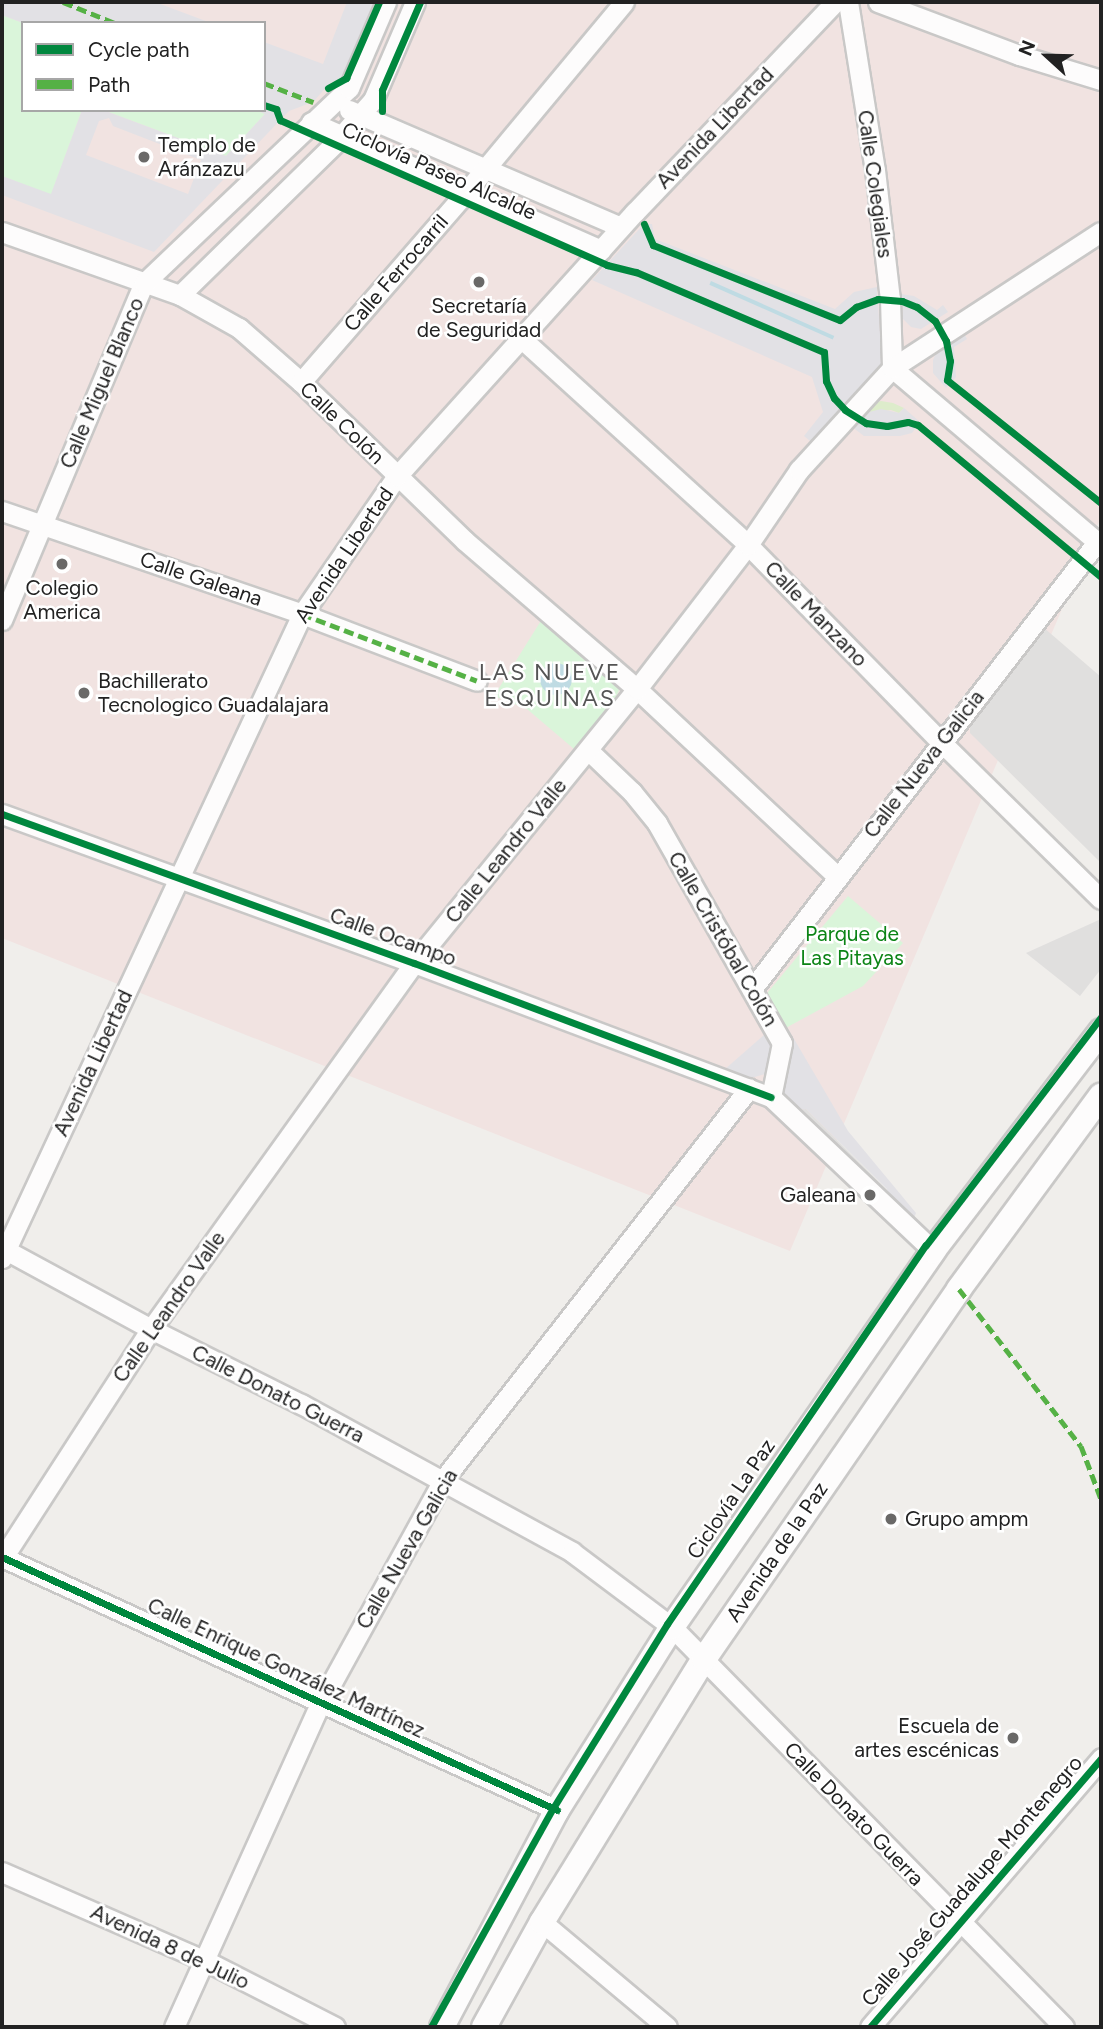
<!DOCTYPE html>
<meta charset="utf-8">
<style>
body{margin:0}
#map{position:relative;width:1103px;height:2029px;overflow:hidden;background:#f0eeeb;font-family:Figtree,sans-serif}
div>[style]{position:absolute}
.commercial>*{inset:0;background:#f1e3e1}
.grass>*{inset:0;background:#ddeccb}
.park>*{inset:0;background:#daf5da}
.parking>*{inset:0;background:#e0dfde}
.plaza>*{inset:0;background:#e2e1e5}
.water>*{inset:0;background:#bfdbe3;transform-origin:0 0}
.round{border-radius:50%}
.roads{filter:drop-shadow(2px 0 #c9c8c7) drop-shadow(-2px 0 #c9c8c7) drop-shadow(0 2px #c9c8c7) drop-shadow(0 -2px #c9c8c7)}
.minor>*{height:19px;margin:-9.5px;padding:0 9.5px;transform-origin:9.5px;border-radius:9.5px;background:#fdfcfc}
.tertiary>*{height:24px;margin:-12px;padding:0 12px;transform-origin:12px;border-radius:12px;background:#fdfcfc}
.quiet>*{height:5px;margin-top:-2.5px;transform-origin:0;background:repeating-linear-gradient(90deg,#55b145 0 10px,transparent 0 15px)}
.cycleway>*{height:7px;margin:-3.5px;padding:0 3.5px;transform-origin:3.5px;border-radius:3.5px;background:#00873e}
.dots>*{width:19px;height:19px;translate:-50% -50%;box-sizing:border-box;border:4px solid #fff;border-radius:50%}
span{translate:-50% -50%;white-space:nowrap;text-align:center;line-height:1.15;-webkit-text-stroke:5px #fff;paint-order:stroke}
.street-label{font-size:21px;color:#222}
.poi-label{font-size:21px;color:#222}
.left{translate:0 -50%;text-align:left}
.right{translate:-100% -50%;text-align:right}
.park-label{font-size:21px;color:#0c8416}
.neighbourhood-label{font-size:23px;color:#555;letter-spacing:2px}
.frame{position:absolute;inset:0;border:4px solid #222;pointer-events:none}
.legend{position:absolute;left:21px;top:21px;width:245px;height:91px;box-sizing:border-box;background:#fff;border:2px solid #a7a7a7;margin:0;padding:9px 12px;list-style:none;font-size:21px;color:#222}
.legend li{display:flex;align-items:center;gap:14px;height:35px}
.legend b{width:35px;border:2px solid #a7a7a7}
.north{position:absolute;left:1012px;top:21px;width:70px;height:70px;-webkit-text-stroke:5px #fff;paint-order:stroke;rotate:292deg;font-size:19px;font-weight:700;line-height:28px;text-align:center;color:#222}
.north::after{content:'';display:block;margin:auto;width:24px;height:32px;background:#222;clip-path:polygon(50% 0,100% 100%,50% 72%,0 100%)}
</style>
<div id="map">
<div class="commercial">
<div style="clip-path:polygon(evenodd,2px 2px,1101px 2px,1101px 517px,790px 1251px,2px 938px,2px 2px,23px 23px,264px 23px,264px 110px,23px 110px,23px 23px)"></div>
</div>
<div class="grass">
<div style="clip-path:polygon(881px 401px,893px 403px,904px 408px,899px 413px,891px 410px,865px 413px,860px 408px)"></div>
</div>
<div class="park">
<div style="clip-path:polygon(2px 15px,23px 23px,23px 110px,82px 110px,51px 195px,2px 176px)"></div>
<div style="clip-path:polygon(103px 110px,256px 110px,265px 114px,226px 156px)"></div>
<div style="clip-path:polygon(542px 619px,620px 688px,615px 699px,574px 749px,527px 709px,494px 696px)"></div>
<div style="clip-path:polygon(848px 896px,903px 943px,863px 986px,782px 1030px,763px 998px)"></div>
</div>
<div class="parking">
<div style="clip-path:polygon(1043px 627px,1101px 677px,1101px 863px,970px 733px,970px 718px)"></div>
<div style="clip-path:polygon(1101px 919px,1101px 969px,1080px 996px,1026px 953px)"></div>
<div style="clip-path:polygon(806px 1109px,887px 1190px,888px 1200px,794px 1110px)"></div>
</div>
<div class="plaza">
<div style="clip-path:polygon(2px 2px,155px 2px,211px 23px,23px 23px,2px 15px)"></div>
<div style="clip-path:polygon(evenodd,347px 2px,378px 2px,346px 76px,330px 83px,313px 102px,289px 111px,154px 252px,2px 195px,2px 176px,51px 194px,82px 110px,103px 110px,226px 156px,265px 114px,256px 110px,264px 110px,264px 42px,323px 64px,347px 2px,109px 118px,113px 126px,201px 160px,188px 194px,86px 155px,99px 121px,109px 118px)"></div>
<div style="clip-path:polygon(644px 224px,652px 224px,655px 239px,835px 309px,854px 292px,877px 287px,882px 365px,815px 445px,804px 436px,823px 412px,812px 377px,592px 280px)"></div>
<div style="clip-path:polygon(901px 294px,914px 296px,937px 310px,943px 305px,948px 312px,921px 329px,911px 327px,903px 319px)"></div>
<div style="clip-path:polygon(962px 330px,967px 339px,954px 347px,956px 377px,946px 388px,933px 373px,933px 360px,939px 346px)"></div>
<div style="clip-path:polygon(860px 408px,865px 413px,881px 409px,899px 413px,904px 408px,920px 422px,912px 433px,900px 436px,864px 436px,847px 423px)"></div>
<div style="clip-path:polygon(787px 1027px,848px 1131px,916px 1213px,912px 1224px,888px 1200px,887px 1189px,806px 1109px,794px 1110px,780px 1093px,782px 1030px)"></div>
<div style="clip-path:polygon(765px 1034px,773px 1048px,765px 1074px,748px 1079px,724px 1070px)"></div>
</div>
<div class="water">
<div style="left:711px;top:281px;width:135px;height:4px;rotate:24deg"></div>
<div class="round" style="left:540px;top:663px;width:32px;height:32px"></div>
</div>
<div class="roads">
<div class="minor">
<div style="left:848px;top:2px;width:170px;rotate:80.9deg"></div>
<div style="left:875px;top:170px;width:130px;rotate:83.4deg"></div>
<div style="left:890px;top:299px;width:69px;rotate:88.3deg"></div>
<div style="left:878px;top:2px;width:151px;rotate:20.6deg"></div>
<div style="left:1019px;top:55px;width:86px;rotate:17deg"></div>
<div style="left:349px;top:110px;width:296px;rotate:23.3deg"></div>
<div style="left:311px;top:122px;width:317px;rotate:23.8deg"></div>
<div style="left:2px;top:232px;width:189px;rotate:19.5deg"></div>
<div style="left:180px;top:295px;width:68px;rotate:29.2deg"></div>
<div style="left:239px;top:328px;width:82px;rotate:41.1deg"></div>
<div style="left:301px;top:382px;width:228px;rotate:44.1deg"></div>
<div style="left:465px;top:541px;width:227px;rotate:40.7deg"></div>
<div style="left:637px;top:689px;width:274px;rotate:43.1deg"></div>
<div style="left:180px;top:295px;width:216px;rotate:-44.4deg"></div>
<div style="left:334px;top:144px;width:59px;rotate:-48.4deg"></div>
<div style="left:373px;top:100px;width:107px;rotate:-66.8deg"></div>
<div style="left:522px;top:339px;width:306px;rotate:42.3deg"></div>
<div style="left:748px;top:545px;width:276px;rotate:45.6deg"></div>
<div style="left:941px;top:742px;width:224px;rotate:44.5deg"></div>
<div style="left:892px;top:368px;width:274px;rotate:40.3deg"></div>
<div style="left:301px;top:382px;width:242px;rotate:-49deg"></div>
<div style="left:460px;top:199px;width:256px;rotate:-50.2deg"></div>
<div style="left:2px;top:511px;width:317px;rotate:18.9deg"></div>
<div style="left:302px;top:614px;width:187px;rotate:20.9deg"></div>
<div style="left:2px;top:620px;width:366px;rotate:-67.2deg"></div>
<div style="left:144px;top:283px;width:283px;rotate:-43.6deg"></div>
<div style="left:349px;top:88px;width:94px;rotate:-66.7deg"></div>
<div style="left:588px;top:750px;width:61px;rotate:43.7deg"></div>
<div style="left:632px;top:792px;width:40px;rotate:51deg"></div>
<div style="left:657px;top:823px;width:253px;rotate:60.4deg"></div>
<div style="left:782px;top:1043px;width:55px;rotate:101.5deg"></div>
<div style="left:771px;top:1097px;width:224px;rotate:43.5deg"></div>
<div style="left:2px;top:814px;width:438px;rotate:19.9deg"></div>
<div style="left:414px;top:963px;width:381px;rotate:20.6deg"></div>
<div style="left:752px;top:989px;width:565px;rotate:-52.34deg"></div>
<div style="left:2px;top:1248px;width:170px;rotate:28.5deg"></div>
<div style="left:151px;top:1329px;width:168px;rotate:26.6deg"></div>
<div style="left:301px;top:1404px;width:309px;rotate:28.6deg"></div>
<div style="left:572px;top:1552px;width:125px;rotate:36.9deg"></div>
<div style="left:672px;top:1627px;width:560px;rotate:45.58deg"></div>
<div style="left:2px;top:1258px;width:710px;rotate:-65.02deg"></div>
<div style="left:302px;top:614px;width:168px;rotate:-55.5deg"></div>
<div style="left:397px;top:476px;width:355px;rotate:-48deg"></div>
<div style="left:635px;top:212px;width:290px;rotate:-46.4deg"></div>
<div style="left:2px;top:1557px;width:610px;rotate:24.51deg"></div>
<div style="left:2px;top:1559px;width:274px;rotate:-57.1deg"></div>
<div style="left:151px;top:1329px;width:451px;rotate:-54.3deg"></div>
<div style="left:414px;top:963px;width:353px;rotate:-50.9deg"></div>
<div style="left:637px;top:689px;width:182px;rotate:-52.4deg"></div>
<div style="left:748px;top:545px;width:91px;rotate:-55.8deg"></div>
<div style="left:799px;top:470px;width:138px;rotate:-47.6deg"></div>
<div style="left:892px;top:368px;width:249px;rotate:-33.1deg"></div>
<div style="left:2px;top:1872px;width:223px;rotate:23.6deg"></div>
<div style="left:206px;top:1961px;width:145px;rotate:27.1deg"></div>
<div style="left:542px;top:1922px;width:163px;rotate:40deg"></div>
<div style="left:174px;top:2027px;width:354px;rotate:-65.7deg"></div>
<div style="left:320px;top:1704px;width:256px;rotate:-61.2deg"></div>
<div style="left:443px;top:1480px;width:497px;rotate:-52deg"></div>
<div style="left:870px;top:2027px;width:355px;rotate:-49.3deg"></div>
</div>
<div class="tertiary">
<div style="left:442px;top:2027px;width:246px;rotate:-62.1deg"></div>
<div style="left:557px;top:1810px;width:216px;rotate:-57.9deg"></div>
<div style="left:672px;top:1627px;width:458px;rotate:-55.2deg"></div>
<div style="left:933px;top:1251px;width:277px;rotate:-52.6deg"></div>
<div style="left:484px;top:2027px;width:120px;rotate:-61.1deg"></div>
<div style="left:542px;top:1922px;width:309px;rotate:-58.4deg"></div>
<div style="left:704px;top:1659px;width:449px;rotate:-55.4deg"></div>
<div style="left:959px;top:1289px;width:240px;rotate:-53.7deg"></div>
</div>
</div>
<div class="quiet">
<div style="left:63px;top:2px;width:56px;rotate:22deg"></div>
<div style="left:264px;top:83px;width:53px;rotate:21.2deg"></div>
<div style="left:302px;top:614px;width:187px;rotate:20.9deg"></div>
<div style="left:959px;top:1289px;width:199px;rotate:52.2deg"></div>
<div style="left:1081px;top:1446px;width:57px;rotate:69.3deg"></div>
</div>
<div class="cycleway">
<div style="left:328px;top:88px;width:21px;rotate:-29deg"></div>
<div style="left:346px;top:78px;width:83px;rotate:-66.5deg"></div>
<div style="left:264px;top:105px;width:13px;rotate:18deg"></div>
<div style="left:276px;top:109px;width:12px;rotate:70deg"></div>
<div style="left:280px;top:120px;width:358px;rotate:23.9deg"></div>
<div style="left:607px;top:265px;width:30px;rotate:14deg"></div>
<div style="left:636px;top:272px;width:204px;rotate:23.1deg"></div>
<div style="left:824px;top:352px;width:29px;rotate:86deg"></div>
<div style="left:826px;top:381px;width:19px;rotate:65deg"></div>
<div style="left:834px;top:398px;width:16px;rotate:47deg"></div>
<div style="left:845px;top:410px;width:25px;rotate:32deg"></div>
<div style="left:866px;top:423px;width:21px;rotate:8deg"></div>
<div style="left:887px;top:426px;width:21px;rotate:-11deg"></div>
<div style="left:908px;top:422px;width:10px;rotate:17deg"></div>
<div style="left:918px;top:425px;width:238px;rotate:39.7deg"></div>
<div style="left:382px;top:111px;width:21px;rotate:-90deg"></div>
<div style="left:382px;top:90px;width:96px;rotate:-66.6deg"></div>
<div style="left:644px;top:224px;width:23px;rotate:67deg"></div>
<div style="left:653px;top:245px;width:201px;rotate:21.9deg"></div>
<div style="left:840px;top:320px;width:21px;rotate:-39deg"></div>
<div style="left:856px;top:307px;width:23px;rotate:-20deg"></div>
<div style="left:878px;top:299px;width:24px;rotate:5deg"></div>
<div style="left:902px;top:301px;width:16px;rotate:22deg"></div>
<div style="left:917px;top:307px;width:23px;rotate:38deg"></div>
<div style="left:935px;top:321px;width:23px;rotate:61deg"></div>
<div style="left:946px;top:341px;width:20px;rotate:79deg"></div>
<div style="left:950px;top:361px;width:19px;rotate:99deg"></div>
<div style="left:947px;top:380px;width:197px;rotate:38.6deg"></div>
<div style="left:2px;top:814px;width:438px;rotate:19.9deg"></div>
<div style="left:414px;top:963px;width:381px;rotate:20.6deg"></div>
<div style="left:2px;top:1557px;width:610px;rotate:24.51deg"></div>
<div style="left:431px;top:2027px;width:251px;rotate:-60.9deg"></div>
<div style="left:553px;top:1808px;width:216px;rotate:-58.2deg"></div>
<div style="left:667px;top:1624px;width:459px;rotate:-55.7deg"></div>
<div style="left:926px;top:1245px;width:287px;rotate:-52.5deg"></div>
<div style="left:870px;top:2027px;width:355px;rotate:-49.3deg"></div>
</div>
<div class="dots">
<div style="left:144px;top:157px;background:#6a6968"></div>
<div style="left:479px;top:282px;background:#6a6968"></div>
<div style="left:62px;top:564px;background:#6a6968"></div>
<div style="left:84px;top:693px;background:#6a6968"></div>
<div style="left:870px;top:1195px;background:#6a6968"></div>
<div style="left:891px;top:1519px;background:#6a6968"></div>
<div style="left:1013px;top:1738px;background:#6a6968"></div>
</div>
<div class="street-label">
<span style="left:715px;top:128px;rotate:-46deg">Avenida Libertad</span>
<span style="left:439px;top:171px;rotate:24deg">Ciclovía Paseo Alcalde</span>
<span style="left:875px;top:184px;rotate:82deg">Calle Colegiales</span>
<span style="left:396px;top:273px;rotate:-49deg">Calle Ferrocarril</span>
<span style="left:102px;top:383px;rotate:-67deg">Calle Miguel Blanco</span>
<span style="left:342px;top:423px;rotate:44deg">Calle Colón</span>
<span style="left:344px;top:555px;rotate:-56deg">Avenida Libertad</span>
<span style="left:201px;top:579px;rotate:19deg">Calle Galeana</span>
<span style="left:816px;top:614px;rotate:46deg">Calle Manzano</span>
<span style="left:924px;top:764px;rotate:-52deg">Calle Nueva Galicia</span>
<span style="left:506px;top:851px;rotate:-51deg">Calle Leandro Valle</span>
<span style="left:393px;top:937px;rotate:20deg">Calle Ocampo</span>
<span style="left:723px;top:939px;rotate:60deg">Calle Cristóbal Colón</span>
<span style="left:93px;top:1063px;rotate:-65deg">Avenida Libertad</span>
<span style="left:169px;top:1307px;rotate:-55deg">Calle Leandro Valle</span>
<span style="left:278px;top:1394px;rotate:27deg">Calle Donato Guerra</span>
<span style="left:731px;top:1499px;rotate:-56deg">Ciclovía La Paz</span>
<span style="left:407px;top:1549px;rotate:-60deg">Calle Nueva Galicia</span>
<span style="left:777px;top:1552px;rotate:-56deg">Avenida de la Paz</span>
<span style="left:286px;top:1668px;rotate:25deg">Calle Enrique González Martínez</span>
<span style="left:854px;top:1814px;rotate:46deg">Calle Donato Guerra</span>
<span style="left:972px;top:1881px;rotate:-49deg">Calle José Guadalupe Montenegro</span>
<span style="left:170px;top:1947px;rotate:25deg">Avenida 8 de Julio</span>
</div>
<div class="poi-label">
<span class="left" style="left:158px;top:157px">Templo de<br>Aránzazu</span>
<span style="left:479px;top:318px">Secretaría<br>de Seguridad</span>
<span style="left:62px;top:600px">Colegio<br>America</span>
<span class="left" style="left:98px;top:693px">Bachillerato<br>Tecnologico Guadalajara</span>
<span class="right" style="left:856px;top:1195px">Galeana</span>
<span class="left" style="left:905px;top:1519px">Grupo ampm</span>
<span class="right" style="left:999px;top:1738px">Escuela de<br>artes escénicas</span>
</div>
<div class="park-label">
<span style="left:852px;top:946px">Parque de<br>Las Pitayas</span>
</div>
<div class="neighbourhood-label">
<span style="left:550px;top:685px">LAS NUEVE<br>ESQUINAS</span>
</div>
<div class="frame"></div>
<ul class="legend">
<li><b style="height:9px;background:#00873e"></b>Cycle path</li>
<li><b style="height:9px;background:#55b145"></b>Path</li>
</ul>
<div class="north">N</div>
</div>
